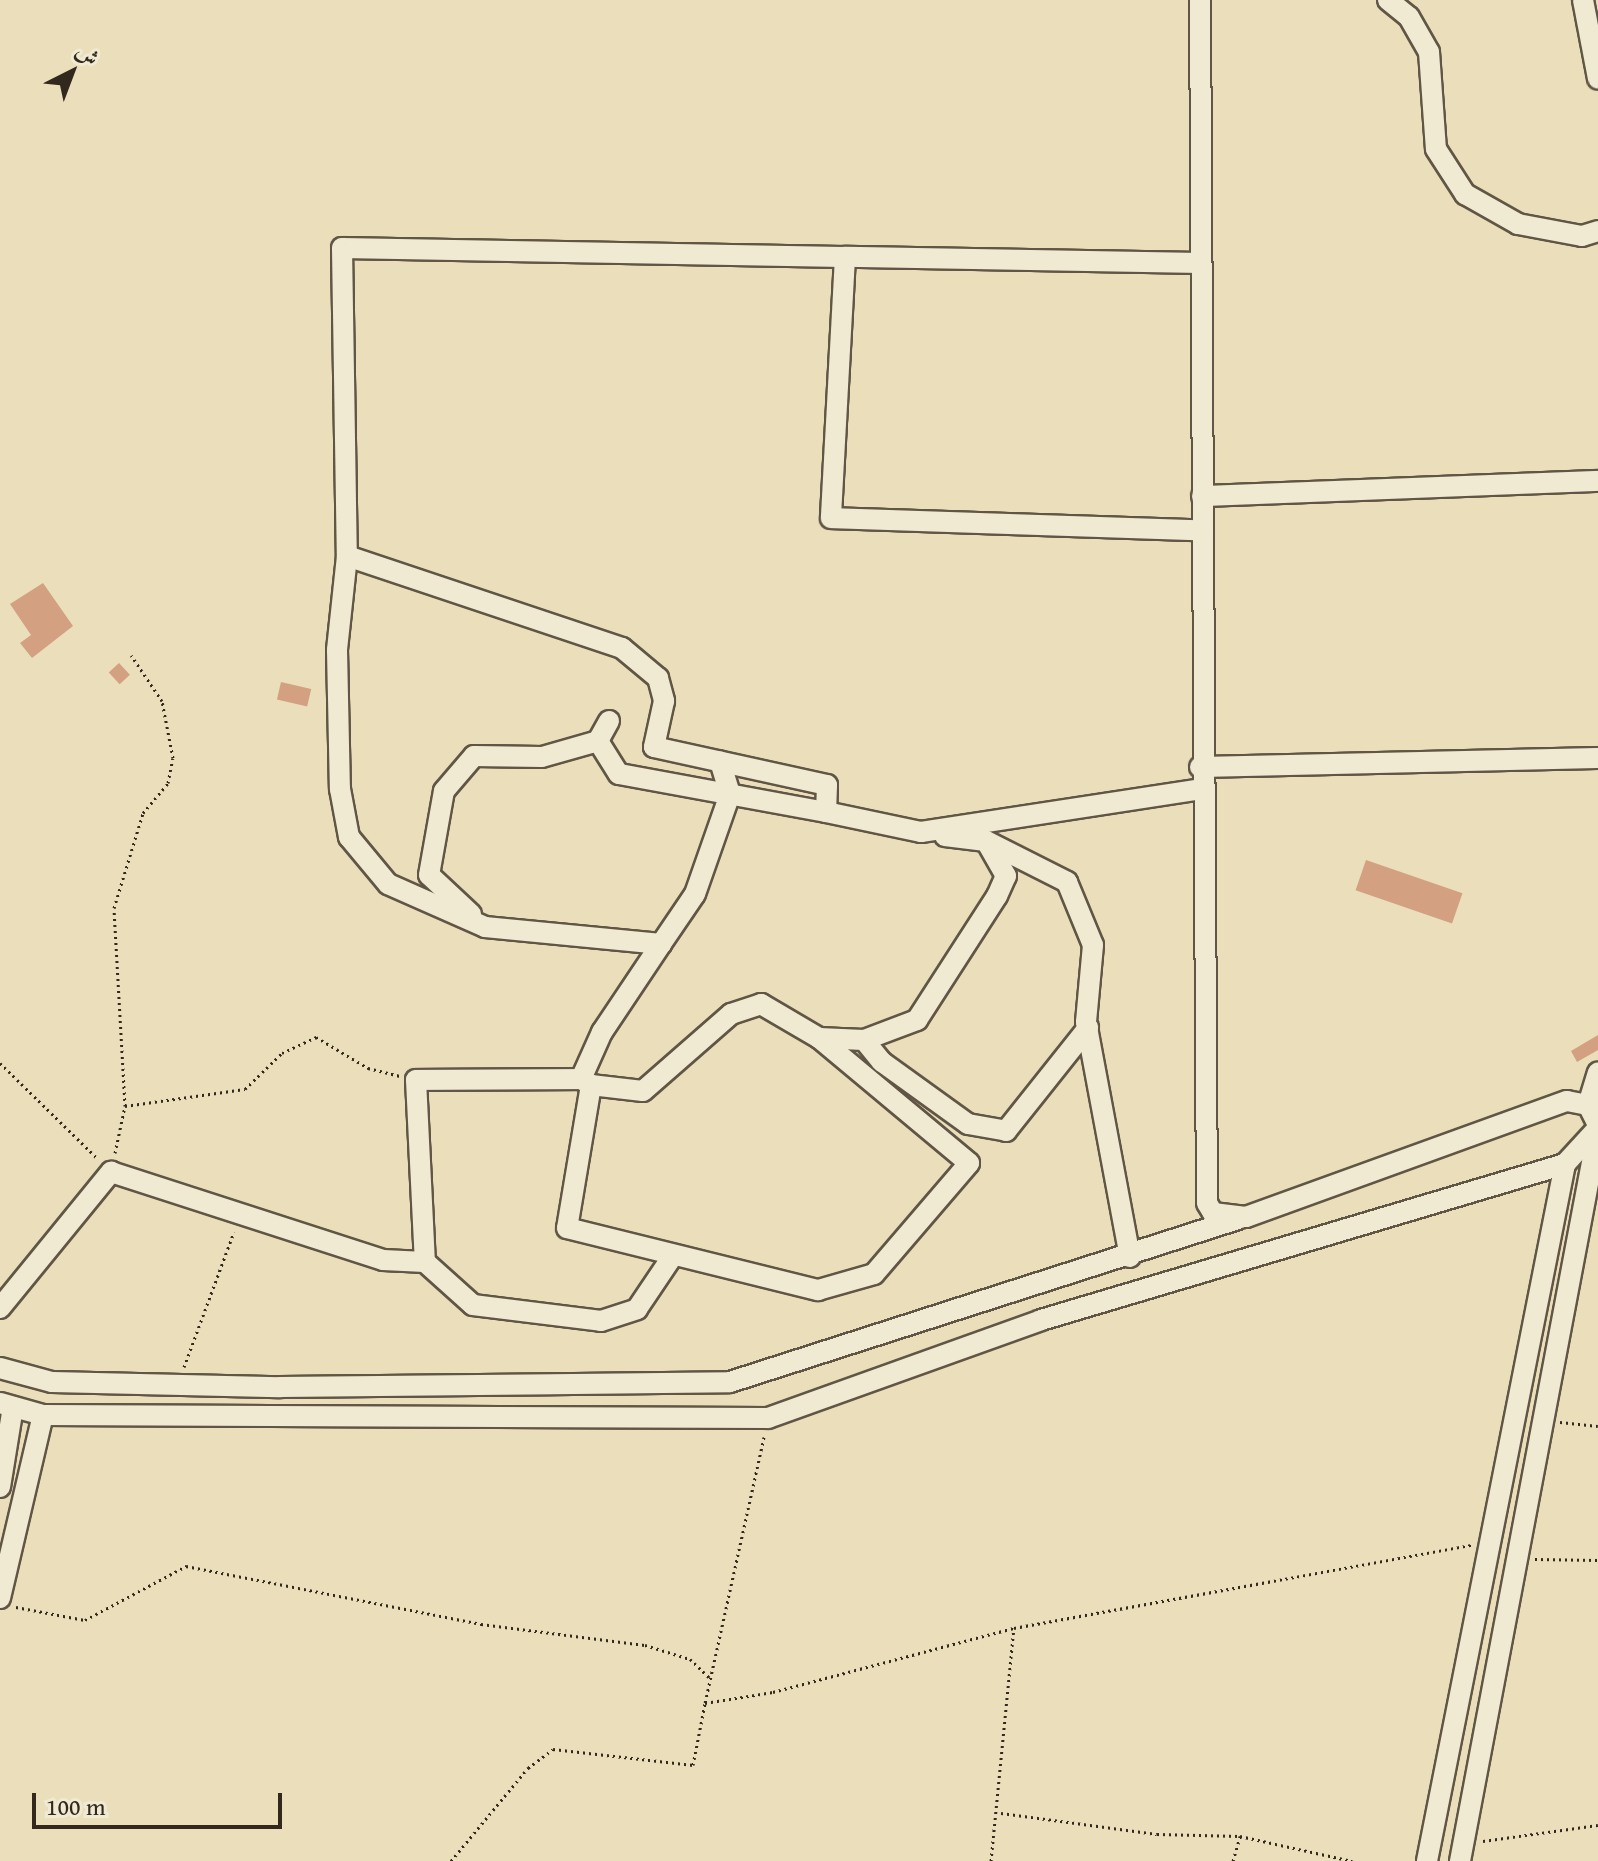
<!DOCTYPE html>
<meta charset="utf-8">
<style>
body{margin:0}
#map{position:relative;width:1598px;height:1861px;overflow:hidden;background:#eadebb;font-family:"Gentium Book Plus",Amiri,serif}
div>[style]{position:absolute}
.building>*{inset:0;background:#d4a082;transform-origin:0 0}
.path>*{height:3px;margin-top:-1.5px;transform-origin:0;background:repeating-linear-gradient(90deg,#33281e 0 2px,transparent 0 6px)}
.roads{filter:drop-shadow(2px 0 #615645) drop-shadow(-2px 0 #615645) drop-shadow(0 2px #615645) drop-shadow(0 -2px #615645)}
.street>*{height:20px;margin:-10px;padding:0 10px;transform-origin:10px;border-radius:10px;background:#f1ead3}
span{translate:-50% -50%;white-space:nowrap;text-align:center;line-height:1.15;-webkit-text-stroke:6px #f1ead3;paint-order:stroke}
.north{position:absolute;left:32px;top:32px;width:80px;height:80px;-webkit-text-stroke:6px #f1ead3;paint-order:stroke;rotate:42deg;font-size:22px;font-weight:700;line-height:32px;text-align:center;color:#33281e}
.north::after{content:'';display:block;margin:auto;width:28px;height:36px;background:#33281e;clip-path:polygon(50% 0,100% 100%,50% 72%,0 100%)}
.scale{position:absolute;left:32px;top:1793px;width:250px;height:36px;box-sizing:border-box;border:4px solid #33281e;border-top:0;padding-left:10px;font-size:24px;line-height:28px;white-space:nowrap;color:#33281e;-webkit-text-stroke:6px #f1ead3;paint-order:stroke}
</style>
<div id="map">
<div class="building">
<div style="clip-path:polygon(43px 583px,73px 626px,32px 658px,20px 643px,31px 635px,10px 604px)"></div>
<div style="left:119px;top:663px;width:16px;height:14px;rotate:47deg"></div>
<div style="left:281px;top:682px;width:31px;height:18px;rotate:13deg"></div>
<div style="left:1366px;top:860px;width:102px;height:32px;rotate:19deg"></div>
<div style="clip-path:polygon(1598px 1035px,1598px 1050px,1577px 1062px,1571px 1051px)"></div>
</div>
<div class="path">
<div style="left:0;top:1063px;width:136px;rotate:44.4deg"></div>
<div style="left:125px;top:1106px;width:198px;rotate:-93.2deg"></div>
<div style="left:114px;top:908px;width:99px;rotate:-73deg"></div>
<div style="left:143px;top:813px;width:39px;rotate:-50deg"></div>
<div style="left:168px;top:783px;width:25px;rotate:-79deg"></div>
<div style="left:173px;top:758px;width:58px;rotate:-100.9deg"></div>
<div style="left:162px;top:701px;width:55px;rotate:-124deg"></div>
<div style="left:115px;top:1153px;width:48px;rotate:-78deg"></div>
<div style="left:125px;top:1106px;width:121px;rotate:-8.1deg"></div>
<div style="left:245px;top:1089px;width:52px;rotate:-44.2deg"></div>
<div style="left:282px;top:1053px;width:38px;rotate:-25deg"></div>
<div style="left:316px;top:1037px;width:61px;rotate:30.8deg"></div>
<div style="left:368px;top:1068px;width:33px;rotate:14deg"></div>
<div style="left:184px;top:1367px;width:144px;rotate:-69.7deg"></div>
<div style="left:1560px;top:1422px;width:38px;rotate:6deg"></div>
<div style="left:764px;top:1437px;width:272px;rotate:102.5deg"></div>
<div style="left:705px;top:1703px;width:69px;rotate:-9.2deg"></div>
<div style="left:773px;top:1692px;width:249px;rotate:-14.9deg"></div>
<div style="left:1014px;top:1628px;width:465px;rotate:-10.3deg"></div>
<div style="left:1535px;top:1559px;width:63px;rotate:0.9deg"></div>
<div style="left:16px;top:1607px;width:70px;rotate:10.7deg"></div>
<div style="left:85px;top:1620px;width:115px;rotate:-28.1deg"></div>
<div style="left:186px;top:1566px;width:301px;rotate:11.1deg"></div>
<div style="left:481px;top:1624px;width:165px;rotate:7.3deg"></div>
<div style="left:645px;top:1645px;width:47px;rotate:17.3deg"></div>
<div style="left:690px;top:1659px;width:28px;rotate:44deg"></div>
<div style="left:1001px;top:1813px;width:157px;rotate:7.7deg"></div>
<div style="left:1157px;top:1834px;width:83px;rotate:1.4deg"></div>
<div style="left:1483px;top:1841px;width:116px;rotate:-7.9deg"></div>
<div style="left:451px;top:1861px;width:121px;rotate:-50.4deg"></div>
<div style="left:528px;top:1768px;width:31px;rotate:-37deg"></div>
<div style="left:553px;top:1749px;width:141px;rotate:6.5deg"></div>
<div style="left:693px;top:1765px;width:63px;rotate:-79deg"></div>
<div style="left:991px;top:1861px;width:234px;rotate:-84.4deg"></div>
<div style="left:1233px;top:1861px;width:26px;rotate:-74deg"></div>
<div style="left:1240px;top:1836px;width:115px;rotate:12.6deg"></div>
</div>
<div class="roads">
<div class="street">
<div style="left:1200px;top:0;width:1203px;rotate:89.67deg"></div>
<div style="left:1207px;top:1203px;width:12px;rotate:59deg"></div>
<div style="left:1213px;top:1213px;width:33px;rotate:7deg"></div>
<div style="left:1246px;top:1217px;width:341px;rotate:-19.9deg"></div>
<div style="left:1567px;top:1101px;width:21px;rotate:11deg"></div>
<div style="left:1588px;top:1105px;width:22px;rotate:63deg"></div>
<div style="left:1388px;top:0;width:27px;rotate:39deg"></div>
<div style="left:1409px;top:17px;width:40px;rotate:60.3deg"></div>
<div style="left:1429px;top:52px;width:97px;rotate:85.9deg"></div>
<div style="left:1436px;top:149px;width:54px;rotate:57.2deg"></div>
<div style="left:1465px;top:194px;width:61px;rotate:29.5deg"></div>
<div style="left:1518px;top:224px;width:65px;rotate:10.6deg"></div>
<div style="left:1582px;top:236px;width:17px;rotate:-17deg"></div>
<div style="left:1583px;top:0;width:80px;rotate:79.2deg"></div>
<div style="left:845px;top:257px;width:503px;rotate:-178.97deg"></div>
<div style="left:342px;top:248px;width:308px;rotate:89.1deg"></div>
<div style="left:347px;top:556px;width:290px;rotate:18.5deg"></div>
<div style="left:622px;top:648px;width:47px;rotate:39.8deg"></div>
<div style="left:658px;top:678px;width:24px;rotate:75deg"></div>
<div style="left:664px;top:701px;width:47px;rotate:102.3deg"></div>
<div style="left:654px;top:747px;width:177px;rotate:12.4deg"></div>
<div style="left:827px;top:785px;width:27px;rotate:92deg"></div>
<div style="left:826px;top:812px;width:97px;rotate:11.9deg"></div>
<div style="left:921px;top:832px;width:285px;rotate:-8.7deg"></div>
<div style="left:1201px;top:263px;width:356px;rotate:-179deg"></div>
<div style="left:845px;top:257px;width:261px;rotate:93.1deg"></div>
<div style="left:831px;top:518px;width:371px;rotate:1.9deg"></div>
<div style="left:1202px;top:496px;width:396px;rotate:-2.2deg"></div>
<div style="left:347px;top:556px;width:95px;rotate:96.1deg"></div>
<div style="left:337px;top:650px;width:139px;rotate:88.8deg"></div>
<div style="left:340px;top:789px;width:49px;rotate:79.4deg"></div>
<div style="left:349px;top:837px;width:61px;rotate:50.3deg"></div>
<div style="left:388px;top:884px;width:106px;rotate:23.9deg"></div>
<div style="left:485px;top:927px;width:177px;rotate:5.5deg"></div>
<div style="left:661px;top:944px;width:60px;rotate:-55.8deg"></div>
<div style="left:695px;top:894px;width:106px;rotate:-70.7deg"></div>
<div style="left:730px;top:794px;width:34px;rotate:-107deg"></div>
<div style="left:609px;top:721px;width:23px;rotate:119deg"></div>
<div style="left:598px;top:741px;width:39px;rotate:58deg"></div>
<div style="left:619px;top:774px;width:210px;rotate:10.4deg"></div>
<div style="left:1200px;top:767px;width:398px;rotate:-1.3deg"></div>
<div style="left:945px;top:836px;width:41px;rotate:7deg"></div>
<div style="left:986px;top:841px;width:91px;rotate:26.8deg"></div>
<div style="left:1067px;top:882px;width:68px;rotate:67.6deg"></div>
<div style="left:1093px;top:945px;width:77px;rotate:95.2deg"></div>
<div style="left:1086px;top:1022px;width:239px;rotate:79.4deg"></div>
<div style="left:471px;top:914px;width:57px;rotate:-137.1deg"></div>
<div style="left:429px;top:875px;width:85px;rotate:-79.9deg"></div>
<div style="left:444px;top:791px;width:46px;rotate:-49.4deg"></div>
<div style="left:474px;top:756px;width:68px;rotate:0.8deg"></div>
<div style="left:542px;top:757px;width:58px;rotate:-15.9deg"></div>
<div style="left:661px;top:944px;width:106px;rotate:123.8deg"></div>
<div style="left:602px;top:1032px;width:51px;rotate:114.1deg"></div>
<div style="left:581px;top:1079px;width:12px;rotate:31deg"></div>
<div style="left:591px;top:1085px;width:52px;rotate:6.6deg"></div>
<div style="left:643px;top:1091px;width:117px;rotate:-41.2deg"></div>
<div style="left:731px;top:1014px;width:32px;rotate:-18deg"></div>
<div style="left:761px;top:1004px;width:67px;rotate:30.4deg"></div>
<div style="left:819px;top:1038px;width:45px;rotate:2.5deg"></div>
<div style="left:864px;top:1040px;width:28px;rotate:51deg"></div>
<div style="left:882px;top:1062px;width:106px;rotate:35.8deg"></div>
<div style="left:968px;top:1124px;width:39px;rotate:10deg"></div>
<div style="left:1006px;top:1131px;width:132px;rotate:-51.5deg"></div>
<div style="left:864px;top:1040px;width:57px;rotate:-20.7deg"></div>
<div style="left:917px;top:1020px;width:148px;rotate:-57.2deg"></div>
<div style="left:997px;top:896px;width:22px;rotate:-66deg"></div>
<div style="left:1006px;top:876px;width:40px;rotate:-119.7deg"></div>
<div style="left:581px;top:1079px;width:165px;rotate:179.7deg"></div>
<div style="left:416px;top:1080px;width:182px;rotate:87.2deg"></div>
<div style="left:425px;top:1262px;width:64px;rotate:41.9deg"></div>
<div style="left:473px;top:1305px;width:129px;rotate:7.1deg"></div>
<div style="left:601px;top:1321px;width:38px;rotate:-18deg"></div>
<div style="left:637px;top:1309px;width:63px;rotate:-56.1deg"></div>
<div style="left:591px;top:1085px;width:145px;rotate:99.5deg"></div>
<div style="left:567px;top:1228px;width:259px;rotate:13.9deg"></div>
<div style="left:818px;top:1290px;width:58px;rotate:-15.9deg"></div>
<div style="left:874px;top:1274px;width:146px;rotate:-49.4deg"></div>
<div style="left:969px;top:1163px;width:195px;rotate:-140.2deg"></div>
<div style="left:1588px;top:1105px;width:34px;rotate:-73deg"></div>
<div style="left:0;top:1308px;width:176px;rotate:-50.8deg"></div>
<div style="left:111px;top:1172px;width:286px;rotate:17.9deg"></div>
<div style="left:383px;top:1260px;width:42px;rotate:2.7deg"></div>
<div style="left:0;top:1368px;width:54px;rotate:15.1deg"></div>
<div style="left:52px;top:1382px;width:228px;rotate:1.3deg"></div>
<div style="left:280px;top:1387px;width:450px;rotate:-0.6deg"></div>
<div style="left:730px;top:1382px;width:534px;rotate:-17.79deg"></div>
<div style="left:0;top:1403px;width:45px;rotate:15.6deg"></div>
<div style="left:43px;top:1415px;width:725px;rotate:0.24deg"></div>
<div style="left:768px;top:1418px;width:290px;rotate:-19.7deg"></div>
<div style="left:1041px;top:1320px;width:547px;rotate:-16.58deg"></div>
<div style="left:1565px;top:1164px;width:49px;rotate:-47.5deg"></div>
<div style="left:0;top:1487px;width:81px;rotate:-80.8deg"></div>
<div style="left:0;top:1598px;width:188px;rotate:-76.8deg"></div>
<div style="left:1427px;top:1861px;width:711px;rotate:-78.8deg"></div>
<div style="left:1460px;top:1861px;width:743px;rotate:-79.3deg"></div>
</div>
</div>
<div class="north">ش</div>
<div class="scale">100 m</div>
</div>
